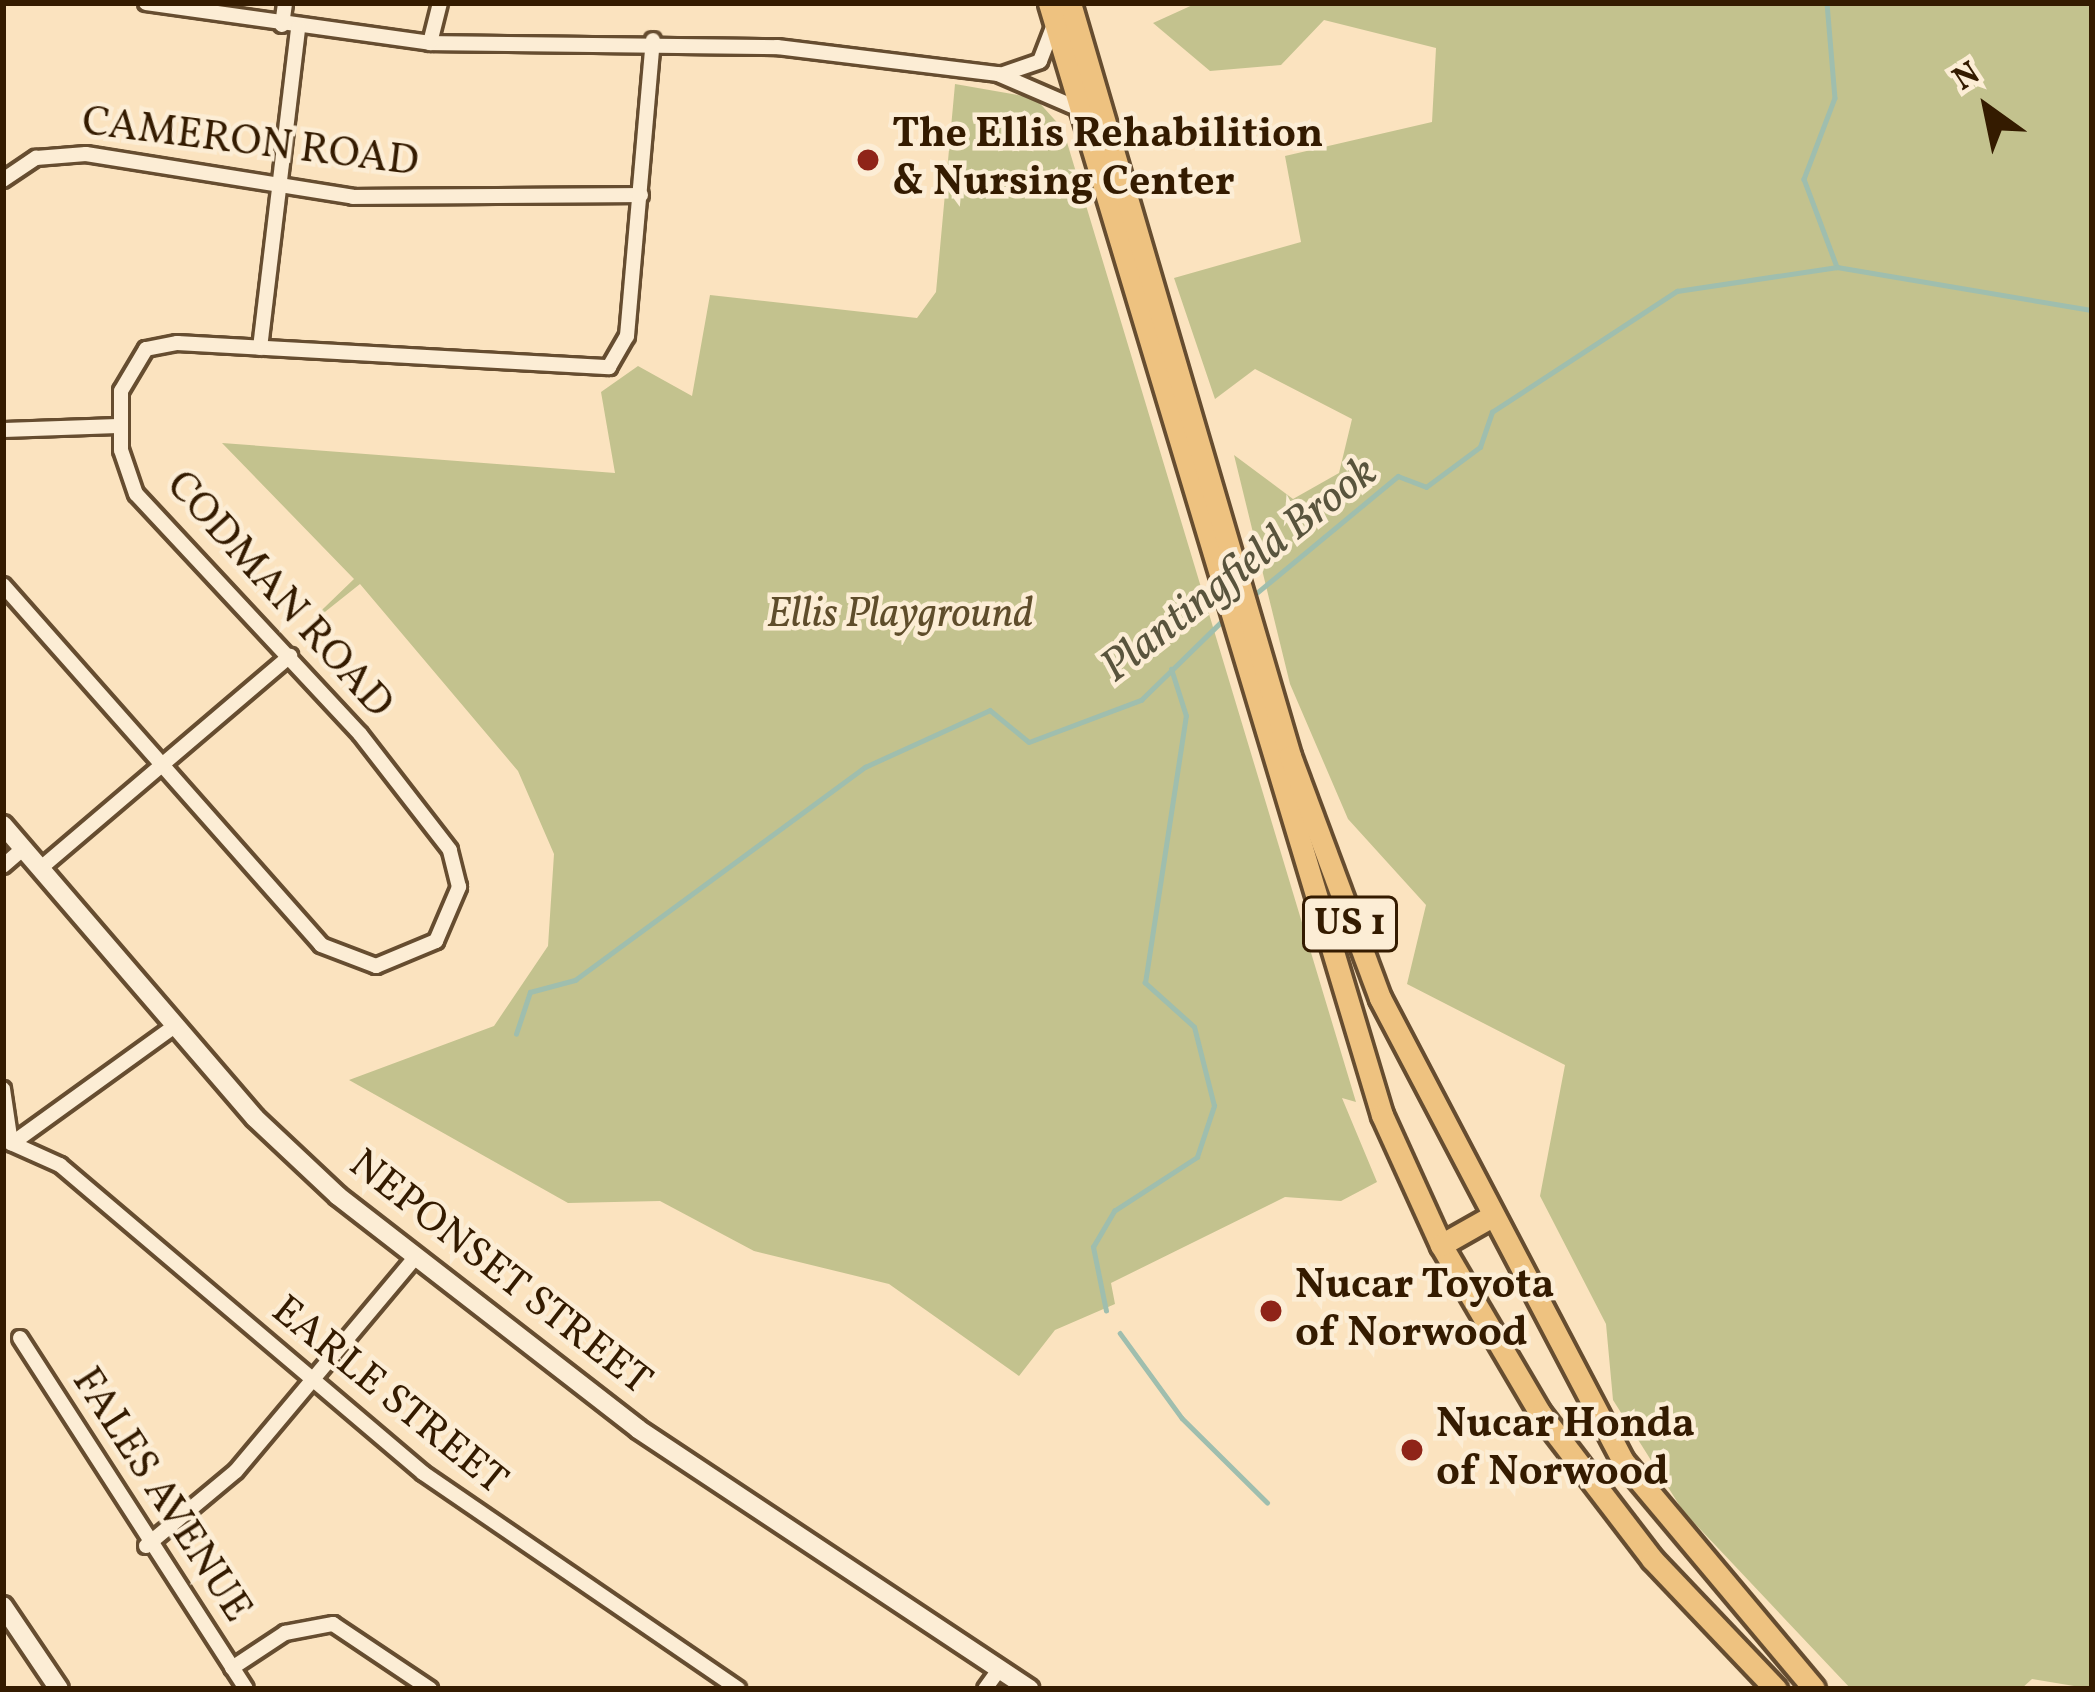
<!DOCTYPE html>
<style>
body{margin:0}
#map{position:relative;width:2095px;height:1692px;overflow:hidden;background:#fbe3bf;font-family:Vollkorn,serif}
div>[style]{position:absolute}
.green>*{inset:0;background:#c3c28e}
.stream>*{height:4.5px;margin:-2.25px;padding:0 2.25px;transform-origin:2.25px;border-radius:2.25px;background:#9fbeae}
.roads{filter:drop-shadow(3px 0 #664d30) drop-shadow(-3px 0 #664d30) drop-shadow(0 3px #664d30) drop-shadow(0 -3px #664d30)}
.street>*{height:14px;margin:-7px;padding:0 7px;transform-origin:7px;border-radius:7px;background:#fcedd5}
.secondary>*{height:18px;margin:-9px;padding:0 9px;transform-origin:9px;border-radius:9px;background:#fcedd5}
.primary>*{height:21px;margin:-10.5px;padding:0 10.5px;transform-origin:10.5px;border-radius:10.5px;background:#eec280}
.dots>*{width:33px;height:33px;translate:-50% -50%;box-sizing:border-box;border:6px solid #fcedd5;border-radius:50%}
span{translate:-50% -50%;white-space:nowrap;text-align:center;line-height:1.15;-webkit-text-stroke:9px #fcedd5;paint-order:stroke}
.shield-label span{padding:3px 9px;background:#fcedd5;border:3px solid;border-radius:9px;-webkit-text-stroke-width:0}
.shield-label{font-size:39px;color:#341b00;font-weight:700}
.poi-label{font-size:42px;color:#341b00;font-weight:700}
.left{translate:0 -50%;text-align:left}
.street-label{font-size:42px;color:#341b00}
.park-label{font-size:42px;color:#5f4d2b;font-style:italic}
.water-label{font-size:45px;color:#59543d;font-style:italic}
.frame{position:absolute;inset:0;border:6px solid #341b00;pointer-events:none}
.north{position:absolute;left:1927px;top:48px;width:120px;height:120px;-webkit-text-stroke:9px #fcedd5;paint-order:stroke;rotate:327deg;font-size:33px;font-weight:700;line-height:48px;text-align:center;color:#341b00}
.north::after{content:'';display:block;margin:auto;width:42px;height:54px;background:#341b00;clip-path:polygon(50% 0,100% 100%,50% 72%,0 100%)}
</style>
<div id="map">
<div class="green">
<div style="clip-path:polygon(1197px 3px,2092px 3px,2092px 1689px,2032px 1679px,2021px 1689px,1851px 1689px,1683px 1511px,1613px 1400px,1606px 1324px,1540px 1196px,1565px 1065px,1407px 984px,1426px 905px,1348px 819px,1290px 684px,1234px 455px,1293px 499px,1339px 473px,1352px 419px,1255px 369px,1215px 399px,1174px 278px,1301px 242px,1285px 156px,1432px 122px,1436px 48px,1324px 20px,1281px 65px,1210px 71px,1153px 23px)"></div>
<div style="clip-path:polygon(955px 84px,1035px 98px,1063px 129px,1356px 1102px,1342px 1098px,1377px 1182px,1341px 1201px,1285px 1197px,1111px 1283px,1115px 1304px,1055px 1330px,1019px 1376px,889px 1284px,754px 1251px,660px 1201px,568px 1203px,349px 1080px,494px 1026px,548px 946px,554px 854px,518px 771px,360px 584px,296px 635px,354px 579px,222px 443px,615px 473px,601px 392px,638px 366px,692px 396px,710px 295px,917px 318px,936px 292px)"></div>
</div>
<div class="stream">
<div style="left:1827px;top:3px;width:95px;rotate:85.2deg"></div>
<div style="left:1835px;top:98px;width:87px;rotate:110.9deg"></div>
<div style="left:1804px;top:179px;width:94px;rotate:69.4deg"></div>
<div style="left:1837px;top:267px;width:259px;rotate:9.6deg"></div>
<div style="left:1253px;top:596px;width:188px;rotate:-39.6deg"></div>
<div style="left:1398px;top:476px;width:30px;rotate:21deg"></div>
<div style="left:1426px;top:487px;width:67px;rotate:-36.5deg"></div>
<div style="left:1480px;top:447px;width:37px;rotate:-71deg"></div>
<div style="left:1492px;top:412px;width:221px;rotate:-33.2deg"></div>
<div style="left:1677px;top:291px;width:162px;rotate:-8.5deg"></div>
<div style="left:516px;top:1034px;width:44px;rotate:-71.6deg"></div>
<div style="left:530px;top:992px;width:47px;rotate:-14.9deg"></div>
<div style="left:575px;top:980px;width:360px;rotate:-36.3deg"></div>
<div style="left:865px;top:767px;width:137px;rotate:-24.5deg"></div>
<div style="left:990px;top:710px;width:50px;rotate:39.4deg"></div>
<div style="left:1029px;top:742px;width:120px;rotate:-20.6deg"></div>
<div style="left:1141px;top:700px;width:117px;rotate:-44.3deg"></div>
<div style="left:1106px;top:1311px;width:65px;rotate:-101.5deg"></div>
<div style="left:1093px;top:1247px;width:42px;rotate:-59.7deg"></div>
<div style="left:1114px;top:1211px;width:99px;rotate:-33deg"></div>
<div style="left:1197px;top:1157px;width:54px;rotate:-71.6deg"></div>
<div style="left:1214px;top:1106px;width:81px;rotate:-104.2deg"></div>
<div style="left:1194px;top:1027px;width:66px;rotate:-138.1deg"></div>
<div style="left:1145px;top:983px;width:270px;rotate:-81.3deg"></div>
<div style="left:1186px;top:716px;width:49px;rotate:-107.7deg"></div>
<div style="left:1120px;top:1333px;width:105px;rotate:53.9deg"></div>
<div style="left:1182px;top:1418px;width:120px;rotate:44.7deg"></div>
</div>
<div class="roads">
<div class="street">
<div style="left:146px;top:3px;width:287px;rotate:8deg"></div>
<div style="left:430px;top:43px;width:347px;rotate:0.7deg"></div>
<div style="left:777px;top:47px;width:223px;rotate:7deg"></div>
<div style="left:998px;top:74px;width:88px;rotate:23.4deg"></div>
<div style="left:282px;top:25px;width:22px;rotate:-82deg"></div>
<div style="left:430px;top:43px;width:41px;rotate:-76deg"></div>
<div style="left:1003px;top:74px;width:39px;rotate:-19deg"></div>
<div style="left:1040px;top:61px;width:40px;rotate:-69deg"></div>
<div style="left:3px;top:180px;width:40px;rotate:-34deg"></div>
<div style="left:36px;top:158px;width:50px;rotate:-4.6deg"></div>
<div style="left:86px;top:154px;width:270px;rotate:9.1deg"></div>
<div style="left:353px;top:197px;width:288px;rotate:-0.4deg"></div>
<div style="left:260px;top:348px;width:322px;rotate:-83.2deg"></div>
<div style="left:3px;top:430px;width:115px;rotate:-2deg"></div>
<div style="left:3px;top:585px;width:480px;rotate:48.5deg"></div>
<div style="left:321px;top:945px;width:59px;rotate:20.9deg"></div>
<div style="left:376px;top:966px;width:65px;rotate:-22.6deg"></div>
<div style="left:436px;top:941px;width:59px;rotate:-66.9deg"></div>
<div style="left:459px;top:887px;width:38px;rotate:-104deg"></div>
<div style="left:450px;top:850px;width:147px;rotate:-127.8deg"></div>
<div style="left:360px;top:734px;width:328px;rotate:-133deg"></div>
<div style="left:136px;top:494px;width:46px;rotate:-108.8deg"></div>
<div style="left:121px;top:450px;width:59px;rotate:-90deg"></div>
<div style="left:121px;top:391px;width:49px;rotate:-59.2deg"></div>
<div style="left:146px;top:349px;width:32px;rotate:-11deg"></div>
<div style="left:177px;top:343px;width:433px;rotate:3.2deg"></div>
<div style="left:609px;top:367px;width:36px;rotate:-60deg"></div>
<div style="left:627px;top:336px;width:297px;rotate:-85deg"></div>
<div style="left:3px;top:866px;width:28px;rotate:-41deg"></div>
<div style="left:42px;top:867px;width:326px;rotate:-40.4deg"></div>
<div style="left:3px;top:1089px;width:55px;rotate:81.6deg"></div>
<div style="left:11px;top:1143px;width:54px;rotate:24.2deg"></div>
<div style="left:60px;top:1165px;width:476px;rotate:40.3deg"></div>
<div style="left:423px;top:1473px;width:382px;rotate:34.4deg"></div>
<div style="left:14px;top:1142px;width:198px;rotate:-35.8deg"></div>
<div style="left:20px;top:1338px;width:417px;rotate:57.2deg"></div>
<div style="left:146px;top:1546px;width:117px;rotate:-39.8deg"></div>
<div style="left:236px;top:1471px;width:277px;rotate:-50deg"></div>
<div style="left:232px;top:1668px;width:64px;rotate:-33.4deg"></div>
<div style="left:285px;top:1633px;width:49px;rotate:-10.6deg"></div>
<div style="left:333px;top:1624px;width:117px;rotate:33.8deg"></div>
<div style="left:985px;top:1689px;width:26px;rotate:-54deg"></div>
</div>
<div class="secondary">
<div style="left:3px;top:825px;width:386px;rotate:49.3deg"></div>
<div style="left:255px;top:1118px;width:114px;rotate:43.2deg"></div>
<div style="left:338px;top:1196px;width:380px;rotate:37.8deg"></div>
<div style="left:638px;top:1429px;width:470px;rotate:33.6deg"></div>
<div style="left:3px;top:1606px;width:100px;rotate:56deg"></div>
</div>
<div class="primary">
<div style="left:1049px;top:3px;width:1161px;rotate:73.33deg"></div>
<div style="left:1382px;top:1115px;width:143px;rotate:65.6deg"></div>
<div style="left:1441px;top:1245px;width:195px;rotate:59.5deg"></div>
<div style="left:1540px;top:1413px;width:184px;rotate:52.5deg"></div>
<div style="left:1652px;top:1559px;width:180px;rotate:46.4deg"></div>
<div style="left:1070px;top:3px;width:784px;rotate:73.71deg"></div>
<div style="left:1290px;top:756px;width:258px;rotate:69.6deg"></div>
<div style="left:1380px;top:998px;width:523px;rotate:62.31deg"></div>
<div style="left:1623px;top:1461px;width:297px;rotate:50deg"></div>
<div style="left:1441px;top:1245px;width:53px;rotate:-29.5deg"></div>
</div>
</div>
<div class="dots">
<div style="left:868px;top:160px;background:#8f2418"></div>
<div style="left:1271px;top:1311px;background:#8f2418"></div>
<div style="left:1412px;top:1450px;background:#8f2418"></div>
</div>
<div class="shield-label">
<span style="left:1350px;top:924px">US 1</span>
</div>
<div class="poi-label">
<span class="left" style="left:892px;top:160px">The Ellis Rehabilition<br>&amp; Nursing Center</span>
<span class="left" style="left:1295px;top:1311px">Nucar Toyota<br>of Norwood</span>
<span class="left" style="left:1436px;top:1450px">Nucar Honda<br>of Norwood</span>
</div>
<div class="street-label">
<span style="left:250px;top:144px;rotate:7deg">CAMERON ROAD</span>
<span style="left:278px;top:596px;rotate:48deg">CODMAN ROAD</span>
<span style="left:499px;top:1274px;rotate:38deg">NEPONSET STREET</span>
<span style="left:388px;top:1397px;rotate:39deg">EARLE STREET</span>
<span style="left:160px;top:1496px;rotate:57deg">FALES AVENUE</span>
</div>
<div class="park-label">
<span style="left:900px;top:616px">Ellis Playground</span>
</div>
<div class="water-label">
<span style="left:1240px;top:571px;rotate:-38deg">Plantingfield Brook</span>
</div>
<div class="frame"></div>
<div class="north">N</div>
</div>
